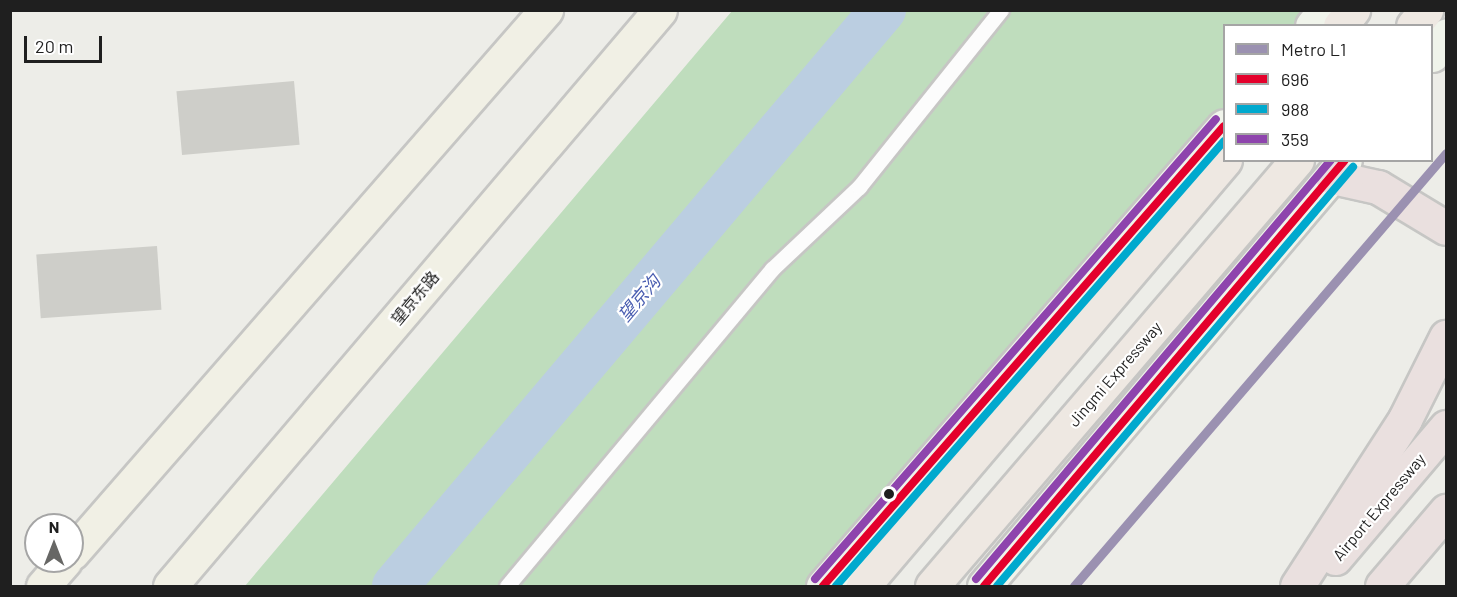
<!DOCTYPE html>
<meta charset="utf-8">
<style>
body{margin:0}
#map{position:relative;width:1457px;height:597px;overflow:hidden;background:#edede8;font-family:Barlow,"Noto Sans SC",sans-serif}
div>[style]{position:absolute}
.forest>*{inset:0;background:#bfddbd}
.river>*{height:46px;margin:-23px;padding:0 23px;transform-origin:23px;border-radius:23px;background:#bbcee1}
.building>*{inset:0;background:#cecec9;transform-origin:0 0}
.roads{filter:drop-shadow(2px 0 #c6c6c4) drop-shadow(-2px 0 #c6c6c4) drop-shadow(0 2px #c6c6c4) drop-shadow(0 -2px #c6c6c4)}
.service>*{height:15px;margin:-7.5px;padding:0 7.5px;transform-origin:7.5px;border-radius:7.5px;background:#fcfcfc}
.secondary>*{height:33px;margin:-16.5px;padding:0 16.5px;transform-origin:16.5px;border-radius:16.5px;background:#f0f4eb}
.primary>*{height:33px;margin:-16.5px;padding:0 16.5px;transform-origin:16.5px;border-radius:16.5px;background:#f1f0e5}
.trunk>*{height:33px;margin:-16.5px;padding:0 16.5px;transform-origin:16.5px;border-radius:16.5px;background:#eee8e2}
.motorway>*{height:33px;margin:-16.5px;padding:0 16.5px;transform-origin:16.5px;border-radius:16.5px;background:#eae0df}
.bus-1>*{height:8px;margin:-4px;padding:0 4px;transform-origin:4px;border-radius:4px;background:#e4002b}
.bus-2>*{height:8px;margin:-4px;padding:0 4px;transform-origin:4px;border-radius:4px;background:#00a9ce}
.bus-3>*{height:8px;margin:-4px;padding:0 4px;transform-origin:4px;border-radius:4px;background:#8e44ad}
.metro-1>*{height:9px;margin:-4.5px;padding:0 4.5px;transform-origin:4.5px;border-radius:4.5px;background:#9b91b1}
.dots>*{width:16px;height:16px;translate:-50% -50%;box-sizing:border-box;border:3px solid #fff;border-radius:50%}
span{translate:-50% -50%;white-space:nowrap;text-align:center;line-height:1.15;-webkit-text-stroke:4.5px #fff;paint-order:stroke}
.street-label{font-size:16px;color:#1f1f1f}
.water-label{font-size:18px;color:#4a5eb1;font-style:italic}
.frame{position:absolute;inset:0;border:12px solid #1f1f1f;pointer-events:none}
.legend{position:absolute;left:1223px;top:24px;width:210px;height:138px;box-sizing:border-box;background:#fff;border:2px solid #a5a5a5;margin:0;padding:8px 10px;list-style:none;font-size:18px;color:#1f1f1f}
.legend li{display:flex;align-items:center;gap:12px;height:30px}
.legend b{width:30px;border:2px solid #a5a5a5}
.north{position:absolute;left:24px;top:513px;width:60px;height:60px;box-sizing:border-box;background:#fff;border:2px solid #a5a5a5;border-radius:50%;rotate:0deg;font-size:16px;font-weight:700;line-height:24px;text-align:center;color:#1f1f1f}
.north::after{content:'';display:block;margin:auto;width:21px;height:27px;background:#676765;clip-path:polygon(50% 0,100% 100%,50% 72%,0 100%)}
.scale{position:absolute;left:24px;top:36px;width:78px;height:27px;box-sizing:border-box;border:3px solid #1f1f1f;border-top:0;padding-left:8px;font-size:18px;line-height:21px;white-space:nowrap;color:#1f1f1f;-webkit-text-stroke:4px #fff;paint-order:stroke}
</style>
<div id="map">
<div class="forest">
<div style="clip-path:polygon(732px 11px,1328px 11px,1315px 25px,1224px 26px,1224px 131px,835px 586px,245px 586px)"></div>
</div>
<div class="river">
<div style="left:395px;top:586px;width:755px;rotate:-49.73deg"></div>
</div>
<div class="building">
<div style="left:294px;top:81px;width:64px;height:118px;rotate:85deg"></div>
<div style="left:157px;top:246px;width:64px;height:121px;rotate:86deg"></div>
</div>
<div class="roads">
<div class="service">
<div style="left:507px;top:586px;width:413px;rotate:-50.1deg"></div>
<div style="left:772px;top:269px;width:120px;rotate:-43.3deg"></div>
<div style="left:859px;top:187px;width:227px;rotate:-51.3deg"></div>
</div>
<div class="secondary">
<div style="left:1312px;top:26px;width:21px;rotate:-51deg"></div>
<div style="left:1432px;top:55px;width:24px;rotate:-54deg"></div>
<div style="left:823px;top:586px;width:610px;rotate:-48.92deg"></div>
<div style="left:984px;top:586px;width:558px;rotate:-49.72deg"></div>
</div>
<div class="primary">
<div style="left:72px;top:553px;width:721px;rotate:-48.88deg"></div>
<div style="left:43px;top:586px;width:33px;rotate:-49deg"></div>
<div style="left:170px;top:586px;width:756px;rotate:-49.61deg"></div>
</div>
<div class="trunk">
<div style="left:1340px;top:26px;width:21px;rotate:-51deg"></div>
<div style="left:1413px;top:26px;width:21px;rotate:-51deg"></div>
<div style="left:863px;top:586px;width:559px;rotate:-49.64deg"></div>
<div style="left:932px;top:586px;width:561px;rotate:-49.41deg"></div>
</div>
<div class="motorway">
<div style="left:1332px;top:177px;width:47px;rotate:12.3deg"></div>
<div style="left:1378px;top:187px;width:79px;rotate:31.1deg"></div>
<div style="left:1335px;top:558px;width:172px;rotate:-49.7deg"></div>
<div style="left:1297px;top:586px;width:199px;rotate:-57.1deg"></div>
<div style="left:1405px;top:419px;width:92px;rotate:-63.4deg"></div>
<div style="left:1382px;top:586px;width:99px;rotate:-49.5deg"></div>
</div>
</div>
<div class="bus-1">
<div style="left:823px;top:586px;width:610px;rotate:-48.92deg"></div>
<div style="left:984px;top:586px;width:558px;rotate:-49.72deg"></div>
</div>
<div class="bus-2">
<div style="left:836px;top:586px;width:590px;rotate:-48.91deg"></div>
<div style="left:997px;top:586px;width:550px;rotate:-49.65deg"></div>
</div>
<div class="bus-3">
<div style="left:815px;top:579px;width:610px;rotate:-48.92deg"></div>
<div style="left:976px;top:579px;width:549px;rotate:-49.73deg"></div>
</div>
<div class="metro-1">
<div style="left:1074px;top:586px;width:571px;rotate:-49.33deg"></div>
</div>
<div class="dots">
<div style="left:889px;top:494px;background:#1f1f1f"></div>
</div>
<div class="street-label">
<span style="left:415px;top:298px;rotate:-50deg">望京东路</span>
<span style="left:1115px;top:374px;rotate:-49deg">Jingmi Expressway</span>
<span style="left:1379px;top:507px;rotate:-50deg">Airport Expressway</span>
</div>
<div class="water-label">
<span style="left:639px;top:298px;rotate:-50deg">望京沟</span>
</div>
<div class="frame"></div>
<ul class="legend">
<li><b style="height:8px;background:#9b91b1"></b>Metro L1</li>
<li><b style="height:8px;background:#e4002b"></b>696</li>
<li><b style="height:8px;background:#00a9ce"></b>988</li>
<li><b style="height:8px;background:#8e44ad"></b>359</li>
</ul>
<div class="north">N</div>
<div class="scale">20 m</div>
</div>
